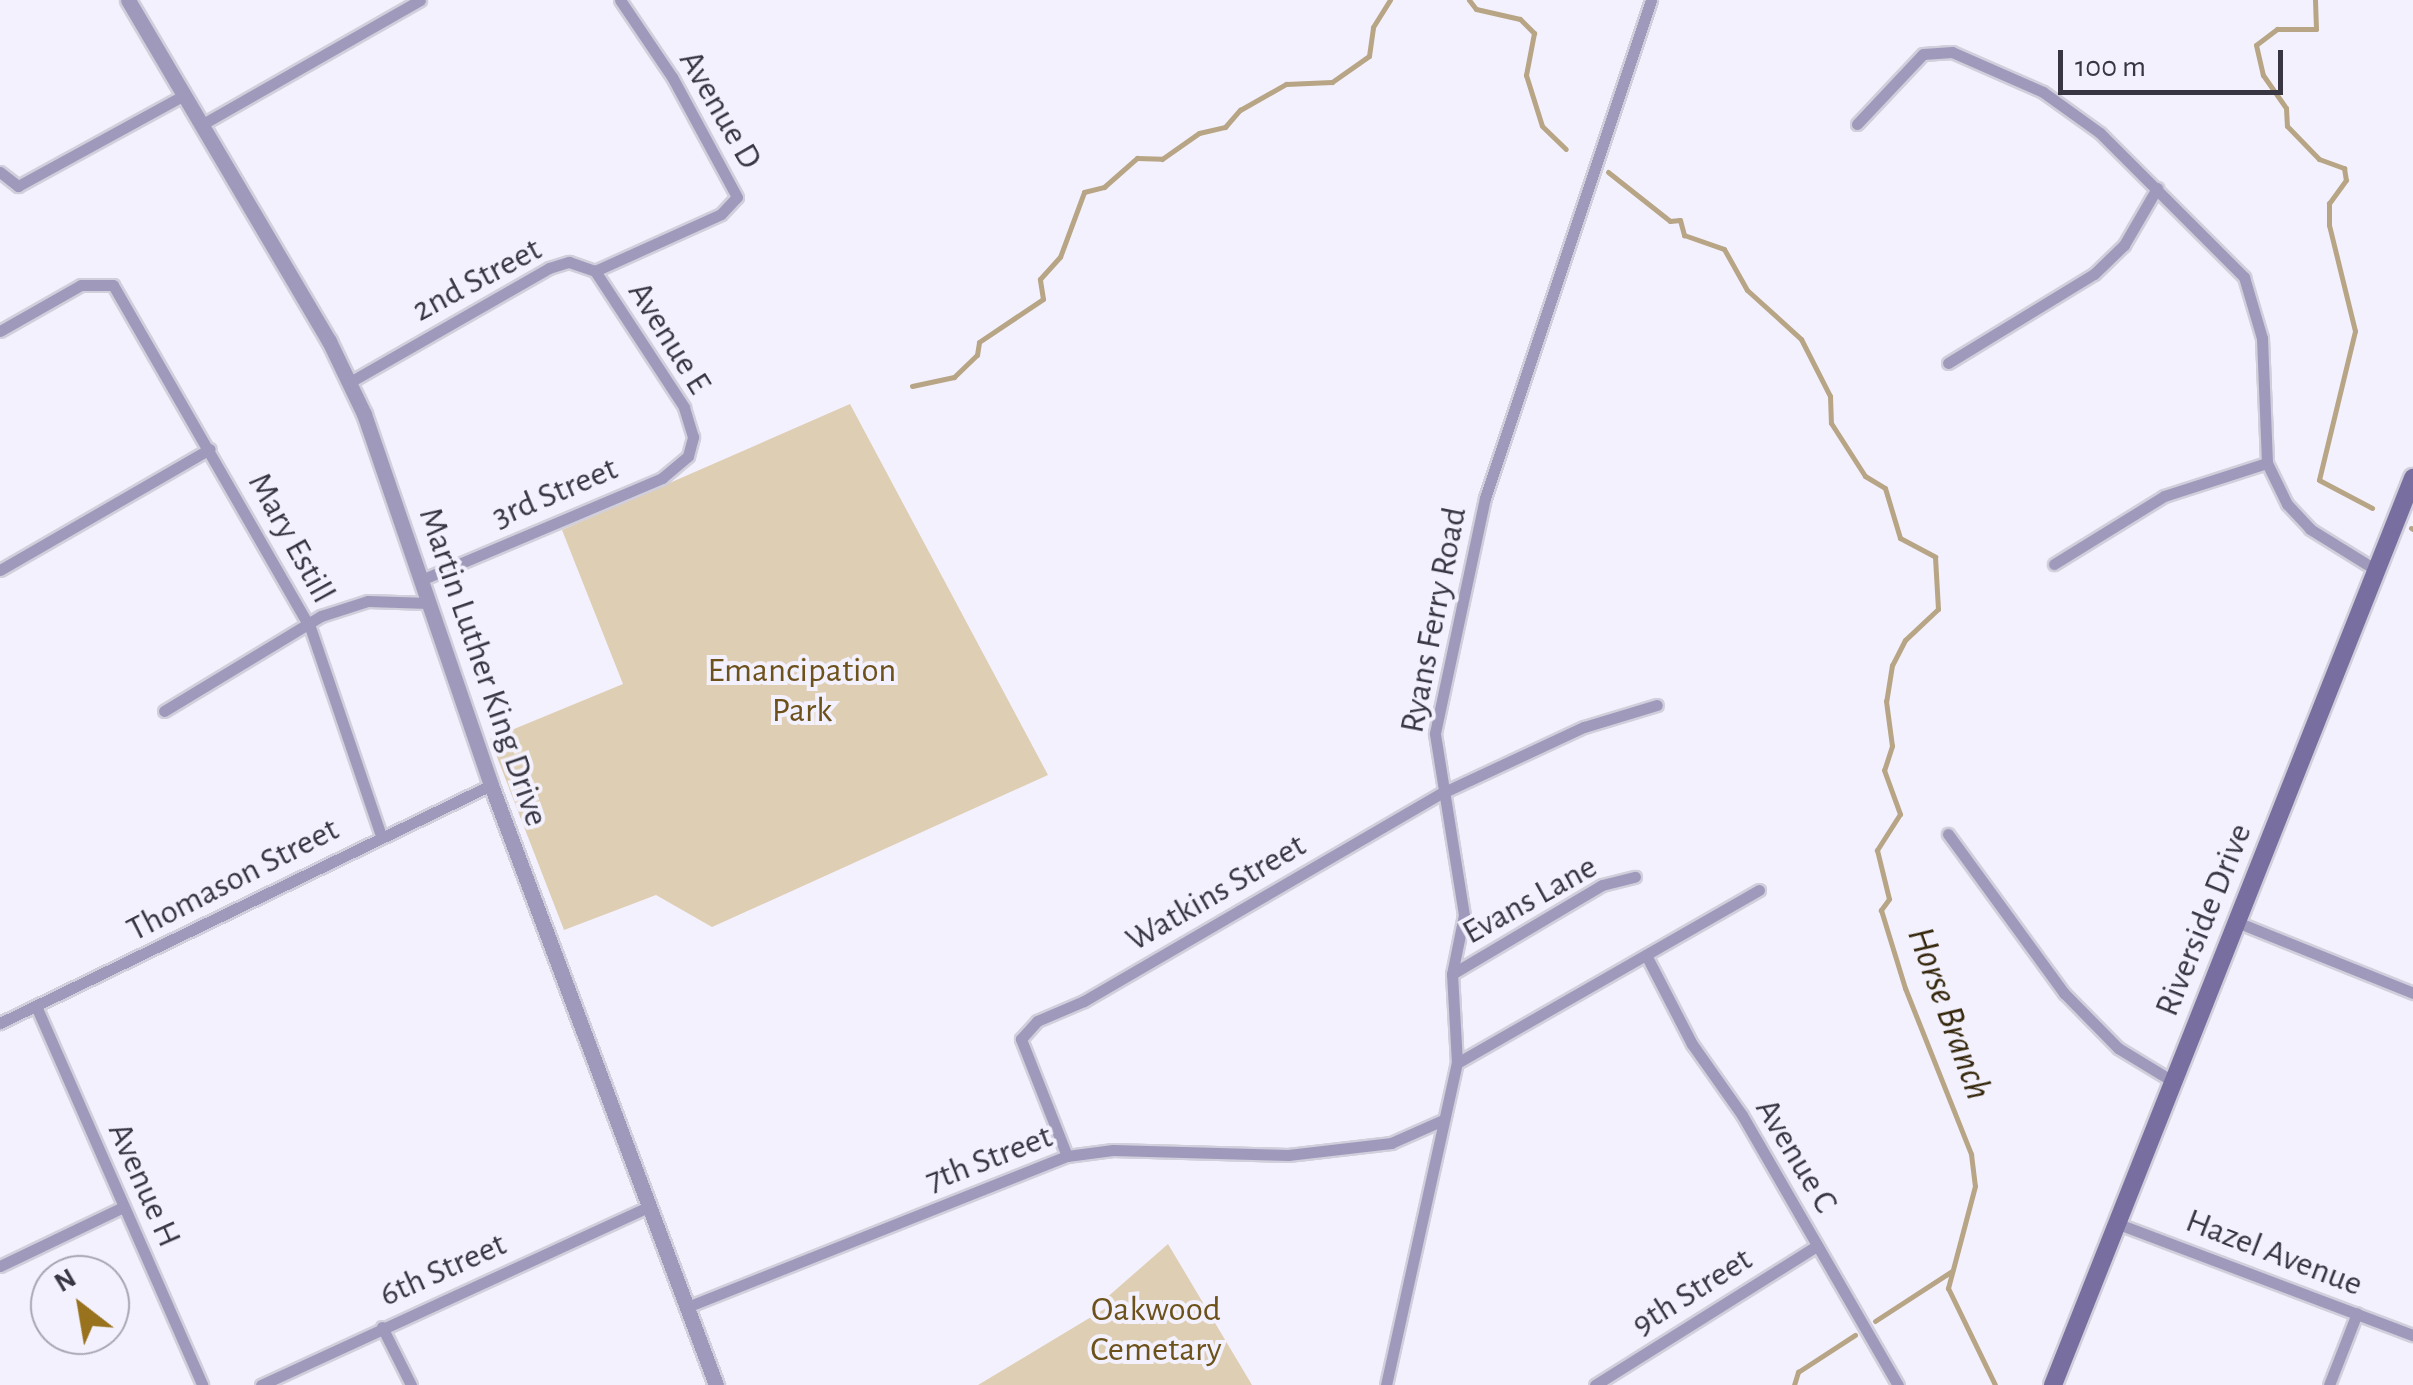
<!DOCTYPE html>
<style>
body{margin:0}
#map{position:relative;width:2413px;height:1385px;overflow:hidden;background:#f3f1fd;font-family:"Alegreya Sans",sans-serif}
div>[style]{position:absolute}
.green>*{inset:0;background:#deceb3}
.stream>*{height:5px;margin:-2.5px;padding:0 2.5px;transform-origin:2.5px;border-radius:2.5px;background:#b7a585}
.roads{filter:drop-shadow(2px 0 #d1cfdb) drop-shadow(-2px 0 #d1cfdb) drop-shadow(0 2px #d1cfdb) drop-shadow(0 -2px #d1cfdb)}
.minor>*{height:11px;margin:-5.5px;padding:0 5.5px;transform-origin:5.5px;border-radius:5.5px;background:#9f9abc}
.tertiary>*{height:15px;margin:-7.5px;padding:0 7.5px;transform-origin:7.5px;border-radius:7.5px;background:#9f9abc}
.secondary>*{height:18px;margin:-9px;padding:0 9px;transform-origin:9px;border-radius:9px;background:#786fa0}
span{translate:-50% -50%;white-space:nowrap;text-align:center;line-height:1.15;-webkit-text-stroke:8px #f3f1fd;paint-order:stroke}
.street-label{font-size:35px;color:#383642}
.park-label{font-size:35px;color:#6c511b}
.water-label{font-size:38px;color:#35270b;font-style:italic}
.north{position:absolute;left:30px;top:1255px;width:100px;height:100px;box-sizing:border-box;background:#f3f1fd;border:2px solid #a8a6b2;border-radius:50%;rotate:329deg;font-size:28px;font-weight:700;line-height:40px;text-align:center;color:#383642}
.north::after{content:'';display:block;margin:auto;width:35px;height:45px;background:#98721d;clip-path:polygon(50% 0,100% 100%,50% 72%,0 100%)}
.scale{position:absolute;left:2058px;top:50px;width:225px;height:45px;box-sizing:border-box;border:5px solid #383642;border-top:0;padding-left:12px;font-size:30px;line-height:35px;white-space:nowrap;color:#383642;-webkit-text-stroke:8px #f3f1fd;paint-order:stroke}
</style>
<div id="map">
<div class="green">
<div style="clip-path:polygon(850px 404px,1048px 775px,712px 927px,656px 895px,564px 930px,490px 739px,623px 684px,562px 530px)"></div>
<div style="clip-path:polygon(1168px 1244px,1252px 1385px,978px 1385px,1106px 1308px,1104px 1300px)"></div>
</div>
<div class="stream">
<div style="left:1469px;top:0;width:11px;rotate:52deg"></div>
<div style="left:1476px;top:9px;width:45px;rotate:12.8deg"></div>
<div style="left:1520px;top:19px;width:20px;rotate:45deg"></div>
<div style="left:1534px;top:33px;width:43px;rotate:100.8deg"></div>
<div style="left:1526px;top:75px;width:53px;rotate:72.6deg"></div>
<div style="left:1542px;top:126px;width:33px;rotate:44deg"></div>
<div style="left:2315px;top:0;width:29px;rotate:88deg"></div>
<div style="left:2316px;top:29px;width:39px;rotate:180deg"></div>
<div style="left:2277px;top:29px;width:26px;rotate:143deg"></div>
<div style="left:2256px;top:45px;width:31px;rotate:77deg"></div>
<div style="left:2263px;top:75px;width:40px;rotate:55.1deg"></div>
<div style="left:2286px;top:108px;width:18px;rotate:87deg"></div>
<div style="left:2287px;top:126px;width:46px;rotate:45.9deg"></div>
<div style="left:2319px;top:159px;width:27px;rotate:20deg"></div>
<div style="left:2344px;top:168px;width:12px;rotate:81deg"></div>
<div style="left:2346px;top:180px;width:29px;rotate:126deg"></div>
<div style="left:2329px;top:203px;width:22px;rotate:90deg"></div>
<div style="left:2329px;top:225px;width:109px;rotate:76.2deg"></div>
<div style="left:2355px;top:331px;width:153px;rotate:103.6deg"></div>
<div style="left:2319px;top:480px;width:60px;rotate:27.8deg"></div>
<div style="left:1608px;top:172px;width:79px;rotate:38.3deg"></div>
<div style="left:1670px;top:221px;width:10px;rotate:-6deg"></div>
<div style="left:1680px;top:220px;width:16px;rotate:75deg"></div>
<div style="left:1684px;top:235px;width:42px;rotate:19.3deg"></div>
<div style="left:1724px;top:249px;width:47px;rotate:60.7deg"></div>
<div style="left:1747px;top:290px;width:73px;rotate:42.2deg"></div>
<div style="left:1801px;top:339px;width:64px;rotate:63deg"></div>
<div style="left:1830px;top:396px;width:27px;rotate:88deg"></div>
<div style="left:1831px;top:423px;width:63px;rotate:57.3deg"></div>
<div style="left:1865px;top:476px;width:23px;rotate:31deg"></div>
<div style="left:1885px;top:488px;width:52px;rotate:73.3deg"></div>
<div style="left:1900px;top:538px;width:40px;rotate:28deg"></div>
<div style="left:1935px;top:557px;width:52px;rotate:86.7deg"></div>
<div style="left:1938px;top:609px;width:45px;rotate:136.8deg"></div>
<div style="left:1905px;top:640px;width:28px;rotate:117deg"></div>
<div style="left:1892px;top:665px;width:36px;rotate:99deg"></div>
<div style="left:1886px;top:701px;width:45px;rotate:82.4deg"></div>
<div style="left:1892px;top:746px;width:25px;rotate:108deg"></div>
<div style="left:1884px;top:770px;width:47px;rotate:70deg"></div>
<div style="left:1900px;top:814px;width:43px;rotate:122.6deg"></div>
<div style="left:1877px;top:850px;width:50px;rotate:76.2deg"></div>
<div style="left:1889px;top:899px;width:14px;rotate:126deg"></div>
<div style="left:1881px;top:910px;width:82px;rotate:72.9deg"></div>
<div style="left:1905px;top:988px;width:179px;rotate:68.3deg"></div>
<div style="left:1971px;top:1154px;width:32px;rotate:83deg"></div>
<div style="left:1975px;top:1186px;width:106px;rotate:104.8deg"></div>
<div style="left:1948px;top:1288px;width:108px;rotate:64.1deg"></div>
<div style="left:912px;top:386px;width:43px;rotate:-12.1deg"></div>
<div style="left:954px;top:377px;width:32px;rotate:-44deg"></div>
<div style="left:977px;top:355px;width:13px;rotate:-81deg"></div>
<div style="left:979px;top:342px;width:77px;rotate:-33.9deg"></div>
<div style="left:1043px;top:299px;width:20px;rotate:-99deg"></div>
<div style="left:1040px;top:279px;width:30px;rotate:-48deg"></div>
<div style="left:1060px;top:257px;width:69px;rotate:-69.7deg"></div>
<div style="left:1084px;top:192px;width:21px;rotate:-14deg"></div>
<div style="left:1104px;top:187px;width:44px;rotate:-41.3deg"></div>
<div style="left:1137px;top:158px;width:25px;rotate:2deg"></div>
<div style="left:1162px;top:159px;width:45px;rotate:-35.1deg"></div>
<div style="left:1199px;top:133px;width:27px;rotate:-13deg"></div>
<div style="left:1225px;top:127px;width:23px;rotate:-49deg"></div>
<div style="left:1240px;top:110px;width:53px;rotate:-29.5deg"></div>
<div style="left:1286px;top:84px;width:46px;rotate:-2.5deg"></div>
<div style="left:1332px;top:82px;width:45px;rotate:-35.1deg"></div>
<div style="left:1369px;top:56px;width:29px;rotate:-82deg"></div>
<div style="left:1373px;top:27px;width:32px;rotate:-58deg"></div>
<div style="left:2411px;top:528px;width:2px;rotate:27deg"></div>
<div style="left:1875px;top:1321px;width:92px;rotate:-33deg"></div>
<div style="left:1794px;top:1385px;width:14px;rotate:-73deg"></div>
<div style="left:1798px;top:1372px;width:68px;rotate:-33deg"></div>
</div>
<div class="roads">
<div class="minor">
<div style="left:1857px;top:124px;width:96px;rotate:-46.7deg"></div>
<div style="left:1923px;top:54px;width:29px;rotate:-4deg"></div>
<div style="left:1952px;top:52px;width:99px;rotate:23.7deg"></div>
<div style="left:2043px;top:92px;width:70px;rotate:35.7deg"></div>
<div style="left:2100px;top:133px;width:204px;rotate:45deg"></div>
<div style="left:2244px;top:277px;width:64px;rotate:73.6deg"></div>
<div style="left:2262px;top:338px;width:125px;rotate:87.7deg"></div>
<div style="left:2267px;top:463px;width:46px;rotate:64deg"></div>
<div style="left:2287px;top:504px;width:34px;rotate:47deg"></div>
<div style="left:2310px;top:529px;width:78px;rotate:31.8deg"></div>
<div style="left:201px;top:125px;width:252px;rotate:-29.7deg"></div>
<div style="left:0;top:172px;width:23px;rotate:38deg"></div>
<div style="left:18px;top:186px;width:189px;rotate:-28.7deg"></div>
<div style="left:0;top:331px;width:93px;rotate:-29.6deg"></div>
<div style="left:81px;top:285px;width:32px"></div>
<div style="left:113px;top:285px;width:395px;rotate:60.1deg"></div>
<div style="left:310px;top:627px;width:221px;rotate:71.2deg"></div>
<div style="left:1948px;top:363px;width:171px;rotate:-31.4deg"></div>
<div style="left:2094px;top:274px;width:42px;rotate:-44deg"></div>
<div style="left:2124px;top:245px;width:66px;rotate:-59.9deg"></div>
<div style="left:350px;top:382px;width:229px;rotate:-29.8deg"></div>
<div style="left:549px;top:268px;width:21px;rotate:-17deg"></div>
<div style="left:569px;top:262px;width:28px;rotate:19deg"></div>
<div style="left:595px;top:271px;width:138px;rotate:-24.3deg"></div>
<div style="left:721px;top:214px;width:23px;rotate:-47deg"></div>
<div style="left:737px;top:197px;width:136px;rotate:-118.4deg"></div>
<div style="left:672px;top:77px;width:93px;rotate:-124deg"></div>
<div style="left:2054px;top:564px;width:129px;rotate:-31.7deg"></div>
<div style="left:2164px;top:496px;width:108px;rotate:-17.8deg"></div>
<div style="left:0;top:570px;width:242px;rotate:-30deg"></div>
<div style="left:421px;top:580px;width:262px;rotate:-22.9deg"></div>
<div style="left:662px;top:478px;width:34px;rotate:-40deg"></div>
<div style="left:688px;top:456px;width:20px;rotate:-75deg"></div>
<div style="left:693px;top:437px;width:31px;rotate:-107deg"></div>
<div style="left:684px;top:407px;width:163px;rotate:-123.2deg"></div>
<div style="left:164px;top:711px;width:184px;rotate:-31.2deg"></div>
<div style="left:321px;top:616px;width:49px;rotate:-17.7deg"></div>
<div style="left:368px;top:601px;width:60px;rotate:1.9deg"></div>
<div style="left:1948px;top:834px;width:197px;rotate:53.9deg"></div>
<div style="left:2064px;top:993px;width:77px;rotate:45.5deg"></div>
<div style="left:2118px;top:1048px;width:66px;rotate:31.3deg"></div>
<div style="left:2239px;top:923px;width:188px;rotate:21.9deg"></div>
<div style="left:1646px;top:955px;width:100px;rotate:62.7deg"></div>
<div style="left:1692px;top:1044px;width:87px;rotate:54.8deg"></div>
<div style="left:1742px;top:1115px;width:312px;rotate:60deg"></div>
<div style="left:1452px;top:974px;width:174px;rotate:-30.7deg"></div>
<div style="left:1602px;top:885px;width:34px;rotate:-14deg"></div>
<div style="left:36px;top:1006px;width:414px;rotate:66.3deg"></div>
<div style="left:0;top:1023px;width:546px;rotate:-25.86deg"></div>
<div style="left:1457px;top:1063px;width:348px;rotate:-29.8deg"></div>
<div style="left:1067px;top:1156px;width:126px;rotate:-111.5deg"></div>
<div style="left:1021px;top:1039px;width:24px;rotate:-48deg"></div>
<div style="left:1037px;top:1021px;width:51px;rotate:-23.1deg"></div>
<div style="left:1084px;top:1001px;width:412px;rotate:-30.2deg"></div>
<div style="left:1440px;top:794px;width:159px;rotate:-25deg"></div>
<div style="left:1584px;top:727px;width:76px;rotate:-16.8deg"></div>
<div style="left:2116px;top:1223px;width:317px;rotate:20.7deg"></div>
<div style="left:0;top:1266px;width:136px;rotate:-25.6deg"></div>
<div style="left:687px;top:1307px;width:409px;rotate:-21.7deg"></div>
<div style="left:1067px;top:1156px;width:46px;rotate:-7.4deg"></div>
<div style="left:1113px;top:1150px;width:175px;rotate:1.6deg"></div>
<div style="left:1288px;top:1155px;width:104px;rotate:-6.6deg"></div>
<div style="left:1391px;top:1143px;width:57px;rotate:-23.9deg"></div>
<div style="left:382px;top:1327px;width:65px;rotate:63.4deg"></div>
<div style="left:261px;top:1385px;width:426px;rotate:-24.7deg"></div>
<div style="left:1386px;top:1385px;width:330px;rotate:-77.6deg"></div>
<div style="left:1457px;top:1063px;width:89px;rotate:-93.2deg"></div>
<div style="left:1452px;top:974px;width:60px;rotate:-78.5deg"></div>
<div style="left:1464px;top:915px;width:184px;rotate:-99.1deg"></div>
<div style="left:1435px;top:733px;width:240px;rotate:-78deg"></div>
<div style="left:1485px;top:498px;width:525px;rotate:-71.57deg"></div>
<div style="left:1595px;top:1385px;width:262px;rotate:-32.1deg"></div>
<div style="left:2329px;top:1385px;width:77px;rotate:-68.7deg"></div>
</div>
<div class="tertiary">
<div style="left:128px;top:0;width:396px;rotate:59.5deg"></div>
<div style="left:329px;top:341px;width:81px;rotate:64.4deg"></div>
<div style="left:364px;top:414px;width:392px;rotate:71.1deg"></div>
<div style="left:491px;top:785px;width:641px;rotate:69.44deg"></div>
</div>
<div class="secondary">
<div style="left:2053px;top:1385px;width:976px;rotate:-68.35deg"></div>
</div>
</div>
<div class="street-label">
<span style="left:720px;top:110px;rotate:60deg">Avenue D</span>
<span style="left:477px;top:280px;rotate:-28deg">2nd Street</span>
<span style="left:669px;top:338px;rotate:58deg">Avenue E</span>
<span style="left:555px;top:493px;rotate:-23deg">3rd Street</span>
<span style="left:291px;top:538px;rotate:61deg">Mary Estill</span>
<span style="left:1434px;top:620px;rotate:-79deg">Ryans Ferry Road</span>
<span style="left:483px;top:667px;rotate:71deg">Martin Luther King Drive</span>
<span style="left:233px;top:880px;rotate:-27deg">Thomason Street</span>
<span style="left:1216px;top:893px;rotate:-30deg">Watkins Street</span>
<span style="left:1530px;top:900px;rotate:-29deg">Evans Lane</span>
<span style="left:2204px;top:920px;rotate:-68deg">Riverside Drive</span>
<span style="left:1796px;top:1156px;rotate:59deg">Avenue C</span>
<span style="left:989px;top:1159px;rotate:-21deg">7th Street</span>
<span style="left:144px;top:1185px;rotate:66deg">Avenue H</span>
<span style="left:2274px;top:1253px;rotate:21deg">Hazel Avenue</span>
<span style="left:443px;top:1270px;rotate:-24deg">6th Street</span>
<span style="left:1692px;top:1292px;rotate:-32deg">9th Street</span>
</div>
<div class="park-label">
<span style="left:802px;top:691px">Emancipation<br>Park</span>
<span style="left:1156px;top:1330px">Oakwood<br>Cemetary</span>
</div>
<div class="water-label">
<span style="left:1948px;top:1014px;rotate:70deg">Horse Branch</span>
</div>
<div class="north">N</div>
<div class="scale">100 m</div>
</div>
